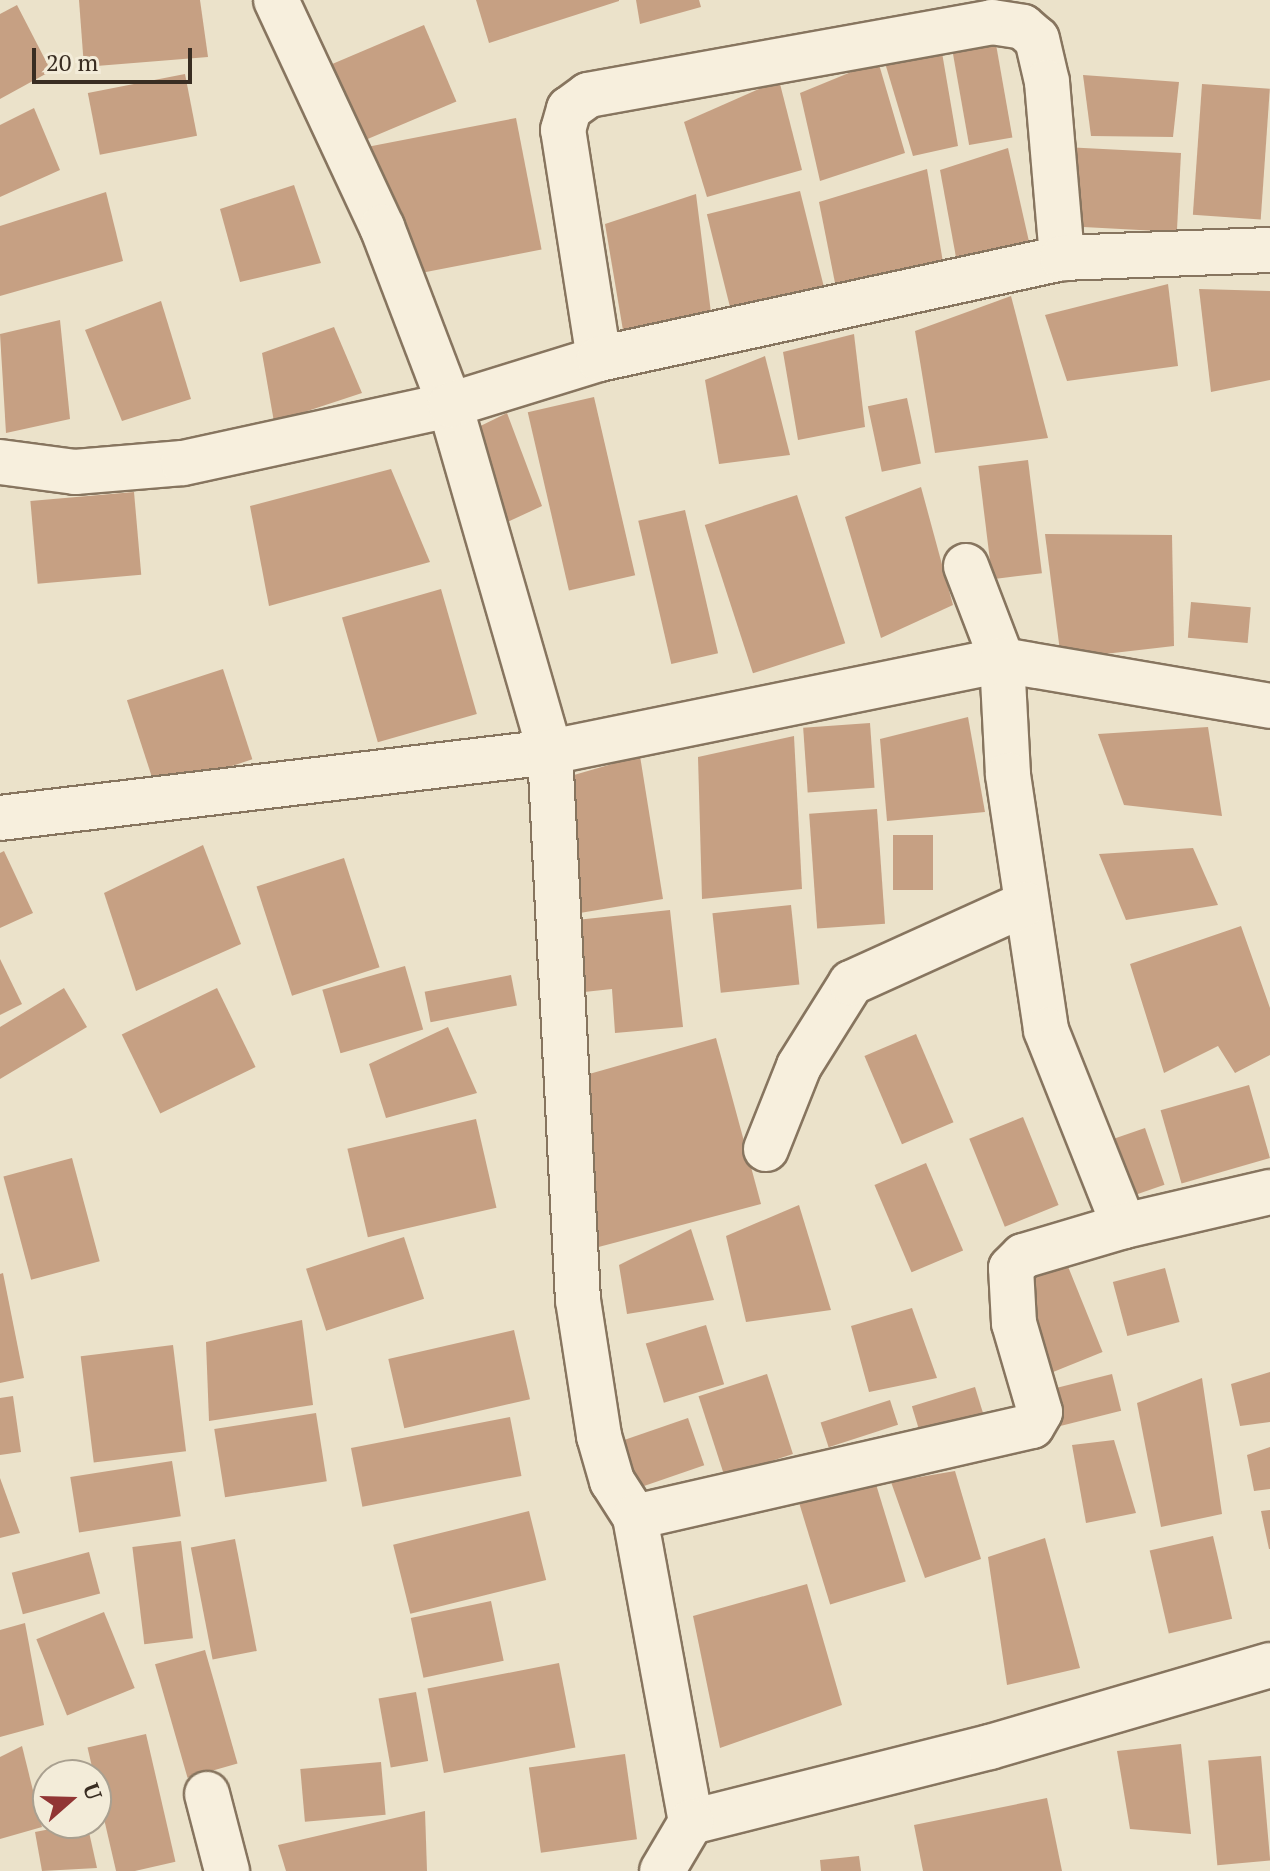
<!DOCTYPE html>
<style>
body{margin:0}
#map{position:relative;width:1270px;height:1871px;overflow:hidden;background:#ebe2ca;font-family:"PT Serif",serif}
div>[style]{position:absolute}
.building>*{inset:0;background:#c6a083;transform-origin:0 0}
.roads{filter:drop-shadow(2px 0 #87755f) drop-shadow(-2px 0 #87755f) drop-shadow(0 2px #87755f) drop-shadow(0 -2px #87755f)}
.minor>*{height:44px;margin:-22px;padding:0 22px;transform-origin:22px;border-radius:22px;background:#f7efdd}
span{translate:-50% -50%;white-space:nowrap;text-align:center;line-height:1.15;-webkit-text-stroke:7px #f3ecd9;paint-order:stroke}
.north{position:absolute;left:32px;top:1759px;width:80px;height:80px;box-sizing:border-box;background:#f3ecd9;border:2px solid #a9a090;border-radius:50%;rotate:70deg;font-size:22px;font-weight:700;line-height:32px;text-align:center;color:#392d22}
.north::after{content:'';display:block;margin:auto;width:28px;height:36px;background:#913534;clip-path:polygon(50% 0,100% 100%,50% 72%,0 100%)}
.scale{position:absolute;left:32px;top:48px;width:160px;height:36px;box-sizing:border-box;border:4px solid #392d22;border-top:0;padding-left:10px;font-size:24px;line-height:28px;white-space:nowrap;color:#392d22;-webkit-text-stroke:6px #f3ecd9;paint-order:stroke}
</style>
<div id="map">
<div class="building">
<div style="clip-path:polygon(79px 0,200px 0,208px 57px,84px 67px)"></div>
<div style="clip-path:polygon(476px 0,619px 0,619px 1px,489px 43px)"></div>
<div style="clip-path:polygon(636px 0,699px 0,701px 7px,640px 24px)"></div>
<div style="clip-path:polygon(17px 5px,51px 71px,0 99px,0 14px)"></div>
<div style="left:424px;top:25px;width:83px;height:108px;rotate:67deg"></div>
<div style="left:994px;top:33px;width:106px;height:44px;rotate:80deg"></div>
<div style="clip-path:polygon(940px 41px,958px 146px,913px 156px,885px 63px)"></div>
<div style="clip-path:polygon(878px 61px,905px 153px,820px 181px,800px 93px)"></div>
<div style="left:185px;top:74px;width:63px;height:99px;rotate:79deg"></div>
<div style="clip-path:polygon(1083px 75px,1179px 82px,1173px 137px,1091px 136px)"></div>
<div style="clip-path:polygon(779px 80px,802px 170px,707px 197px,684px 122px)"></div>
<div style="left:1202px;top:84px;width:68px;height:131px;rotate:4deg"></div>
<div style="clip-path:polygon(34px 108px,60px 170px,0 197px,0 125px)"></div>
<div style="left:516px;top:118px;width:134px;height:152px;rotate:79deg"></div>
<div style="clip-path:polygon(1008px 148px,1032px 255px,960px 279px,940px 170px)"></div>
<div style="left:1181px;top:153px;width:79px;height:117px;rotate:93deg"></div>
<div style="clip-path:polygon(927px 169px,944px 268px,838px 298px,819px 202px)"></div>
<div style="clip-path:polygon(294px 185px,321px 263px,240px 282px,220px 209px)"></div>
<div style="left:800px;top:191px;width:108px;height:96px;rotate:76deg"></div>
<div style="clip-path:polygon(106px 192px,123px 261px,0 296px,0 226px)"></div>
<div style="clip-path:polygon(696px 194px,711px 313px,625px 342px,605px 224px)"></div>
<div style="clip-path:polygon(1168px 284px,1178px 366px,1067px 381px,1045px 315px)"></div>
<div style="clip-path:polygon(1199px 289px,1270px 291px,1270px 380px,1211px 392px)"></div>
<div style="clip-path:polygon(1011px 296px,1048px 438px,935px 453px,915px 331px)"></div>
<div style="clip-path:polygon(161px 301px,191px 399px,122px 421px,85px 330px)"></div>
<div style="clip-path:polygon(60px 320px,70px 419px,6px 433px,0 334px)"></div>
<div style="clip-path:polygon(334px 327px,362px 393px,274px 422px,262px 353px)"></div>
<div style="clip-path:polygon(854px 334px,865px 427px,798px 440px,783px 352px)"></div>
<div style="clip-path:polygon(765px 356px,790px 455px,719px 464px,705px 380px)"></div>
<div style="left:594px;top:397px;width:183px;height:68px;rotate:77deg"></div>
<div style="left:907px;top:398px;width:67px;height:40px;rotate:78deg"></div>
<div style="clip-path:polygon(507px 413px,542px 506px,490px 530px,462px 435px)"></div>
<div style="left:1028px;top:460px;width:114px;height:50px;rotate:83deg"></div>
<div style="clip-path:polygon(391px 469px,430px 562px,269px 606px,250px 506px)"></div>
<div style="clip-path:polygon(921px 487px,953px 605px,881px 638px,845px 517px)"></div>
<div style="left:134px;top:492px;width:83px;height:104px;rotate:85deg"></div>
<div style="left:797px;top:495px;width:156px;height:97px;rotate:72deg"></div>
<div style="left:685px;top:510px;width:147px;height:48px;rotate:77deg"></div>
<div style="clip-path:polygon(1045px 534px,1172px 535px,1174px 646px,1061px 659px)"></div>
<div style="left:441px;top:589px;width:130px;height:103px;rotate:74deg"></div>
<div style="left:1191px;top:602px;width:60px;height:36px;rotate:5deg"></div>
<div style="left:223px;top:669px;width:95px;height:101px;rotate:72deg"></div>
<div style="clip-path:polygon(968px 717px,985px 812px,887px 821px,880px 739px)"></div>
<div style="left:870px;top:723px;width:65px;height:67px;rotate:86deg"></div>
<div style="clip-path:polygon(1208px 727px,1222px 816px,1124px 805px,1098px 734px)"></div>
<div style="clip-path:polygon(794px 736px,802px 889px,702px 899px,698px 757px)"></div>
<div style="clip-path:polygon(640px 756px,663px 899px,568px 915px,553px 781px)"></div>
<div style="left:877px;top:809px;width:115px;height:68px;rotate:86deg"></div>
<div style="left:893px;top:835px;width:40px;height:55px"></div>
<div style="clip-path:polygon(203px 845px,241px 944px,136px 991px,104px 893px)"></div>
<div style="clip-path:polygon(1193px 848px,1218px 905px,1126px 920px,1099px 854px)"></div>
<div style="clip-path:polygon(4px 851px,33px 913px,0 928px,0 853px)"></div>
<div style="left:344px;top:858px;width:115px;height:92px;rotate:72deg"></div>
<div style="left:791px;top:905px;width:80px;height:79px;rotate:84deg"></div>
<div style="clip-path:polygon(670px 910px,683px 1027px,615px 1033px,612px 989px,575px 993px,567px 921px)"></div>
<div style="clip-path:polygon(1241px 926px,1270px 1008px,1270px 1055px,1235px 1073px,1218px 1046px,1164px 1073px,1130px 964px)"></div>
<div style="clip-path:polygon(0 959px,22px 1004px,0 1015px)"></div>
<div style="left:405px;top:966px;width:66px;height:86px;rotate:74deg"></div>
<div style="left:511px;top:975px;width:31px;height:88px;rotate:79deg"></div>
<div style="clip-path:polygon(64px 988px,87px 1027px,0 1079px,0 1027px)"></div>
<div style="left:217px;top:988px;width:88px;height:106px;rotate:64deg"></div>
<div style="clip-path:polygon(448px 1027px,477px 1093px,386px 1118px,369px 1064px)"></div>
<div style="left:916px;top:1034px;width:96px;height:56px;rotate:67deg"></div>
<div style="clip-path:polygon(716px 1038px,761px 1204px,591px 1249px,568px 1080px)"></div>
<div style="left:1249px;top:1085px;width:76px;height:92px;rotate:74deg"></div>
<div style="left:1023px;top:1117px;width:95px;height:58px;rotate:68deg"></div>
<div style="left:476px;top:1119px;width:91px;height:132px;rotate:77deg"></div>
<div style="left:1145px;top:1128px;width:60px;height:36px;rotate:71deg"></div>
<div style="left:72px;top:1158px;width:107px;height:71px;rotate:75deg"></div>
<div style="left:926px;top:1163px;width:95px;height:56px;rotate:67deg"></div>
<div style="clip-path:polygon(799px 1205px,831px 1310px,746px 1322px,726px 1236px)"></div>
<div style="clip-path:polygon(691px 1229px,714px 1300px,627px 1314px,619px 1265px)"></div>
<div style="left:404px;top:1237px;width:65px;height:103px;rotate:72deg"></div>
<div style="left:1067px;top:1264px;width:95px;height:58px;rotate:68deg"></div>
<div style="left:1165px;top:1268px;width:56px;height:54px;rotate:75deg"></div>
<div style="clip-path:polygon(3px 1273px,24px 1378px,0 1383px,0 1274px)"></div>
<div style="clip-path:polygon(912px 1308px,937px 1378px,869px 1392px,851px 1326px)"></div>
<div style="clip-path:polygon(302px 1320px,313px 1405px,209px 1421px,206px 1342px)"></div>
<div style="left:706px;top:1325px;width:62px;height:63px;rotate:73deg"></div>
<div style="left:514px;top:1330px;width:71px;height:129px;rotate:77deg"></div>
<div style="left:173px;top:1345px;width:107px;height:93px;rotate:83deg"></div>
<div style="clip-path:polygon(1270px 1372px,1270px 1422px,1240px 1426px,1231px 1384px)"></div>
<div style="left:767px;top:1374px;width:84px;height:72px;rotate:72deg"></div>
<div style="left:1112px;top:1374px;width:38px;height:72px;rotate:76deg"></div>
<div style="clip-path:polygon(1202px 1378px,1222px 1514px,1161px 1527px,1137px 1403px)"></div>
<div style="left:975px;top:1387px;width:38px;height:66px;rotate:73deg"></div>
<div style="clip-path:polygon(13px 1396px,21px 1452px,0 1455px,0 1398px)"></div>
<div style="left:890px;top:1400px;width:26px;height:73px;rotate:72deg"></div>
<div style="left:316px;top:1413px;width:69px;height:103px;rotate:81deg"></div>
<div style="left:510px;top:1417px;width:60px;height:162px;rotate:79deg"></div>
<div style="left:688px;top:1418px;width:50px;height:89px;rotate:71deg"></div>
<div style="clip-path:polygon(1114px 1440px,1136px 1513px,1086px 1523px,1072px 1445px)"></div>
<div style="clip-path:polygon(1270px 1447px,1270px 1489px,1254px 1491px,1247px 1455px)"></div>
<div style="left:172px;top:1461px;width:56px;height:103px;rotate:81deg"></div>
<div style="clip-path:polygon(955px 1471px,981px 1559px,925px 1578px,891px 1482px)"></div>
<div style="clip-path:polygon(0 1478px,20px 1533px,0 1538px)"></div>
<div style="left:875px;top:1481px;width:105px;height:79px;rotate:73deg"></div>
<div style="clip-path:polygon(1270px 1510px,1270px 1549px,1269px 1549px,1261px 1511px)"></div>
<div style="left:529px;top:1511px;width:71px;height:140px;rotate:76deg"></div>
<div style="left:1213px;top:1536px;width:85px;height:65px;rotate:77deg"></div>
<div style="clip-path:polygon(1045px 1538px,1080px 1668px,1007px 1685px,988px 1557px)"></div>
<div style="left:235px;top:1539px;width:114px;height:45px;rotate:79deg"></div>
<div style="left:181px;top:1541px;width:98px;height:49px;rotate:83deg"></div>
<div style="left:89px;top:1552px;width:43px;height:80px;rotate:75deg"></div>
<div style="clip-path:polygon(807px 1584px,842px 1705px,720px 1748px,693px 1616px)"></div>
<div style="left:491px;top:1601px;width:61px;height:82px;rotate:78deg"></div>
<div style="left:104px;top:1612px;width:82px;height:73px;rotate:68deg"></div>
<div style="clip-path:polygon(25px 1623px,44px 1725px,0 1737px,0 1630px)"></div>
<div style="left:205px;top:1650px;width:118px;height:52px;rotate:74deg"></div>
<div style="left:559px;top:1663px;width:86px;height:134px;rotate:79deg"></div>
<div style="left:416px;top:1692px;width:70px;height:38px;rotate:80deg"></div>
<div style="left:146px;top:1734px;width:131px;height:60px;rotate:77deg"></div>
<div style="clip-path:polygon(1181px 1744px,1191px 1834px,1130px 1829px,1117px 1751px)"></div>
<div style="clip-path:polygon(22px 1746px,42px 1827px,0 1839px,0 1757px)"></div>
<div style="left:625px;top:1754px;width:86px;height:97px;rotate:82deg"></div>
<div style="left:1261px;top:1756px;width:105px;height:53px;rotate:85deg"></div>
<div style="left:381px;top:1762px;width:53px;height:81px;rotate:85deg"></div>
<div style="clip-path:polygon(1047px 1798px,1062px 1871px,923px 1871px,914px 1825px)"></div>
<div style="clip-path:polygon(425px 1811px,427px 1871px,286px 1871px,278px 1845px)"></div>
<div style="clip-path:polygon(81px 1823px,87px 1823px,97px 1868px,42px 1871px,35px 1832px)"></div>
<div style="clip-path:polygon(859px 1856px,861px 1871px,821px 1871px,820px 1860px)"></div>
</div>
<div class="roads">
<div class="minor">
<div style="left:276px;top:0;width:251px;rotate:65deg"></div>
<div style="left:382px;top:227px;width:191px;rotate:69.1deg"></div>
<div style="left:450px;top:405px;width:361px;rotate:73.9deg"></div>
<div style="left:550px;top:752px;width:549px;rotate:87.08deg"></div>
<div style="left:578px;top:1300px;width:138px;rotate:81.2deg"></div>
<div style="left:599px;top:1436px;width:47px;rotate:73.9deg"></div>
<div style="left:612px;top:1481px;width:43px;rotate:57.4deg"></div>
<div style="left:635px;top:1517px;width:310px;rotate:79.6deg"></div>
<div style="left:691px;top:1822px;width:308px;rotate:-14.1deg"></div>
<div style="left:990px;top:1747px;width:292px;rotate:-16.3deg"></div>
<div style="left:599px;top:359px;width:232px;rotate:-98.9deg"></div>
<div style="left:563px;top:130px;width:22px;rotate:-74deg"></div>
<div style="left:569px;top:109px;width:24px;rotate:-36deg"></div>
<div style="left:588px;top:95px;width:411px;rotate:-10.2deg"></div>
<div style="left:992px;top:22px;width:31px;rotate:9deg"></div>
<div style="left:1023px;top:27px;width:18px;rotate:41deg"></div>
<div style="left:1037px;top:39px;width:44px;rotate:76.9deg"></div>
<div style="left:1047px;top:82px;width:177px;rotate:85.1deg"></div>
<div style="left:0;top:462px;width:76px;rotate:7.6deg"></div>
<div style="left:75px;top:472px;width:108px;rotate:-4.8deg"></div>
<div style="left:183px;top:463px;width:273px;rotate:-12.3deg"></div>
<div style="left:450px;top:405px;width:156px;rotate:-17.2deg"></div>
<div style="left:599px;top:359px;width:474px;rotate:-12.3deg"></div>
<div style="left:1062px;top:258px;width:208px;rotate:-2.2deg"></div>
<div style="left:966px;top:566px;width:101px;rotate:69deg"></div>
<div style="left:1002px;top:660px;width:115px;rotate:87deg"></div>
<div style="left:1008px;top:775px;width:258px;rotate:81.5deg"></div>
<div style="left:1046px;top:1030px;width:211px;rotate:68.3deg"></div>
<div style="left:1124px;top:1226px;width:150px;rotate:-13.1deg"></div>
<div style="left:0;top:818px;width:554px;rotate:-6.84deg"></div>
<div style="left:550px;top:752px;width:461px;rotate:-11.5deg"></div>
<div style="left:1002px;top:660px;width:272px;rotate:9.7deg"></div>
<div style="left:766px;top:1149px;width:89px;rotate:-68.3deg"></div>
<div style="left:799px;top:1066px;width:98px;rotate:-57.9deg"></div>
<div style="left:851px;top:983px;width:191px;rotate:-24.4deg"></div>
<div style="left:635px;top:1517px;width:407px;rotate:-12.9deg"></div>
<div style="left:1032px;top:1426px;width:16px;rotate:-60deg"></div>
<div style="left:1040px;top:1412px;width:93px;rotate:-106.3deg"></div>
<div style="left:1014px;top:1323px;width:55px;rotate:-93.1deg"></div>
<div style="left:1011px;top:1268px;width:17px;rotate:-45deg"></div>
<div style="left:1023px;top:1256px;width:105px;rotate:-16.5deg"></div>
<div style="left:207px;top:1794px;width:80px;rotate:75.4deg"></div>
<div style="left:662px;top:1871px;width:57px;rotate:-59.4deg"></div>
</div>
</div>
<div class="north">U</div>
<div class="scale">20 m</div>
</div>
